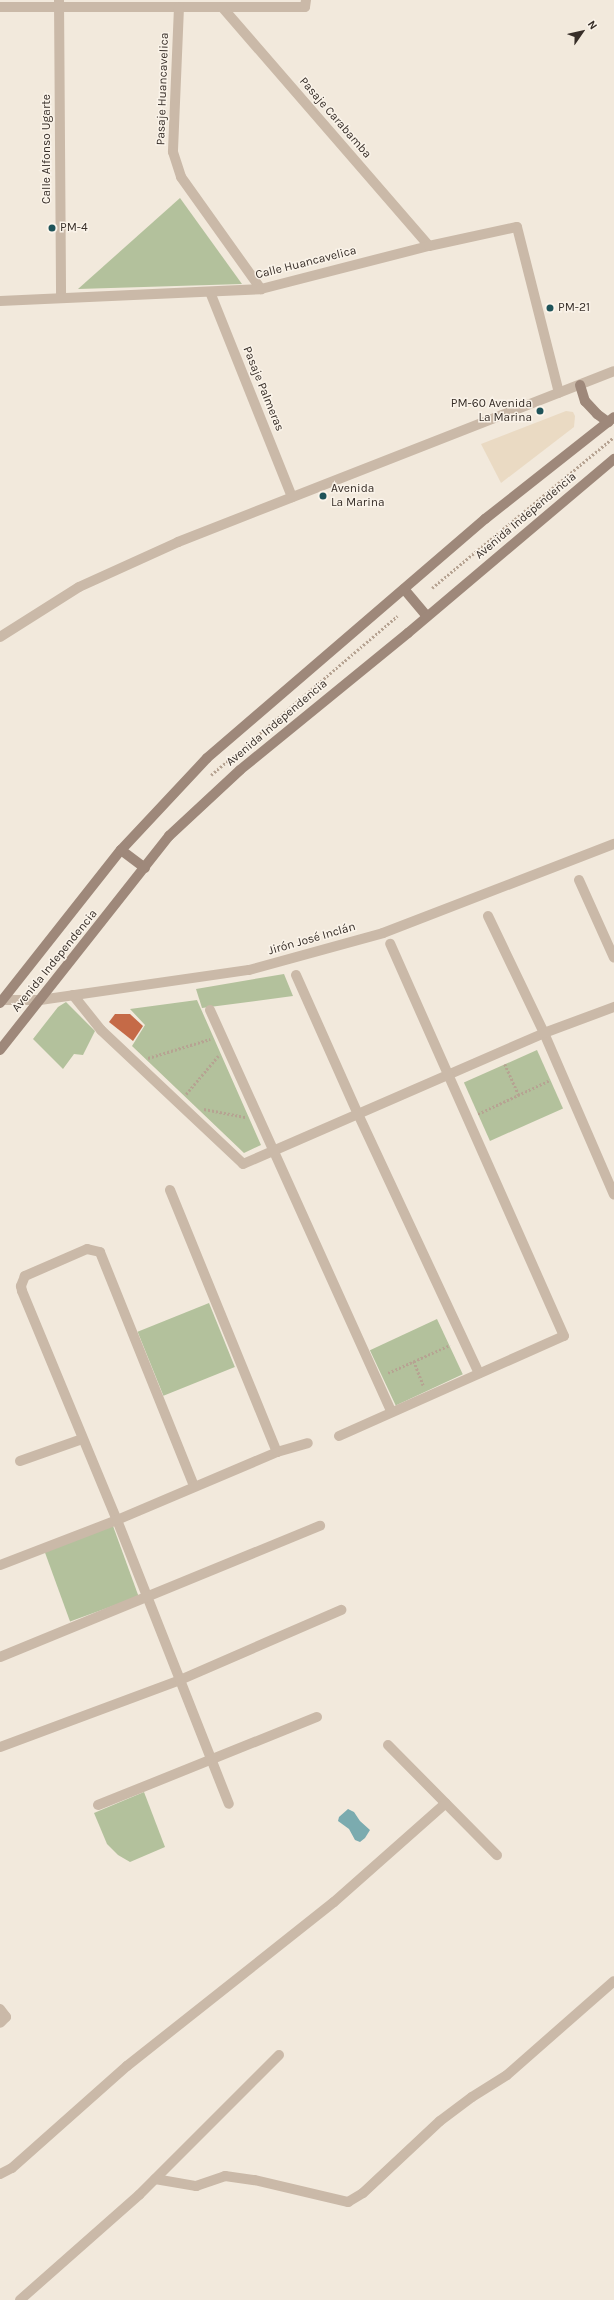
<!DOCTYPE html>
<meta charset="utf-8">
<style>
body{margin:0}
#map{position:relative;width:614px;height:2300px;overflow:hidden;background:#f2e9dc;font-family:Karla,sans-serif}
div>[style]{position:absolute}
.green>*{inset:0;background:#b3c19c;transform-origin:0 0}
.plaza>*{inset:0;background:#eadac3}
.water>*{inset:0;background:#7babaf}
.building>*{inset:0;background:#c56a47}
.path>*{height:2.5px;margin-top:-1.25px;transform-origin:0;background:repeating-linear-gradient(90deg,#b6a392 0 2px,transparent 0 4px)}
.minor>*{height:10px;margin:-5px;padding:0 5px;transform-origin:5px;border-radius:5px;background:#cab9a8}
.tertiary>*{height:10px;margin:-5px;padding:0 5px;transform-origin:5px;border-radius:5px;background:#cab9a8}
.secondary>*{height:10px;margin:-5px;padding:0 5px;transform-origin:5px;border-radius:5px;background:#9e887a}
.dots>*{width:11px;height:11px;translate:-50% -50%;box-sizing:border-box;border:2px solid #faf3e9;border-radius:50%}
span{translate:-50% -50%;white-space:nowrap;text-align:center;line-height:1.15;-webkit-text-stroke:3px #faf3e9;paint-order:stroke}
.street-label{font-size:12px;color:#372e28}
.poi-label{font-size:12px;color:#372e28}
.left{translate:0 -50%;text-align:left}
.right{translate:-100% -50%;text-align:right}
.north{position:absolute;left:562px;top:12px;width:40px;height:40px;-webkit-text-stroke:3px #faf3e9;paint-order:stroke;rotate:56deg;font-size:11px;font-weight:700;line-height:16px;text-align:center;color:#372e28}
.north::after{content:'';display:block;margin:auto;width:14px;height:18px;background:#372e28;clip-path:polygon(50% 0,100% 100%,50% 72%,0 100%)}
</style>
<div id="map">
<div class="green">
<div style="clip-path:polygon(180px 198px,242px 284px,78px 289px)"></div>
<div style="clip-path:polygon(284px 974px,293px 996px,202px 1008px,196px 989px)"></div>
<div style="clip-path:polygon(197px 1000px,261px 1145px,244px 1153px,132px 1046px,145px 1025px,130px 1009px)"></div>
<div style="clip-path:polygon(66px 1002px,95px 1031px,83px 1055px,74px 1054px,63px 1069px,33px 1039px,58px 1007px)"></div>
<div style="left:537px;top:1050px;width:64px;height:80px;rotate:66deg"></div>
<div style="left:209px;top:1303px;width:69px;height:77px;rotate:68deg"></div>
<div style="left:437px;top:1319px;width:61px;height:74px;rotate:65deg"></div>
<div style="left:113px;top:1526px;width:75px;height:73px;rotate:70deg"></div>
<div style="clip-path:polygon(144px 1792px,165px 1847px,130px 1862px,118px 1855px,107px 1844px,94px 1813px)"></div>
</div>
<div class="plaza">
<div style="clip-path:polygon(566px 411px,573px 412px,575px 416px,574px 427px,501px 483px,481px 444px)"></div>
</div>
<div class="water">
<div style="clip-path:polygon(348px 1809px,354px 1812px,360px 1821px,370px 1830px,365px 1838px,360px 1842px,355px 1840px,349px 1829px,338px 1821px,339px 1817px)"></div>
</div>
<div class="building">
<div style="clip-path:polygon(115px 1014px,130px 1014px,143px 1026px,133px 1041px,109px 1022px)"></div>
</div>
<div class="path">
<div style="left:432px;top:588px;width:236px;rotate:-39.7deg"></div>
<div style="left:211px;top:775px;width:245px;rotate:-40.5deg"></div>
<div style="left:148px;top:1058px;width:65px;rotate:-17deg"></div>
<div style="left:505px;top:1064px;width:34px;rotate:66deg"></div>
<div style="left:186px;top:1094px;width:50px;rotate:-49.9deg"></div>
<div style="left:204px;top:1109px;width:42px;rotate:11deg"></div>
<div style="left:478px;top:1114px;width:80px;rotate:-25.3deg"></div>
<div style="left:414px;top:1361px;width:26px;rotate:69deg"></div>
<div style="left:388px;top:1373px;width:68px;rotate:-24.3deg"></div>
</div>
<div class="minor">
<div style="left:59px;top:0;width:298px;rotate:89.6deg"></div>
<div style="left:0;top:7px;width:305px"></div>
<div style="left:305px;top:7px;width:7px;rotate:-82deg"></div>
<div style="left:179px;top:7px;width:145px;rotate:92.4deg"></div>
<div style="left:173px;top:152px;width:26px;rotate:72deg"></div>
<div style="left:181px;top:177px;width:138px;rotate:54.5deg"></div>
<div style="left:222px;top:7px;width:316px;rotate:49.1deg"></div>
<div style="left:210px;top:292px;width:221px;rotate:68.2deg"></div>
<div style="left:0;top:301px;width:261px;rotate:-2.6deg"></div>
<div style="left:261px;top:289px;width:173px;rotate:-14.4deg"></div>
<div style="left:429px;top:246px;width:90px;rotate:-12.2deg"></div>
<div style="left:517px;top:227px;width:171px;rotate:75.8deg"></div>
<div style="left:579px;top:880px;width:85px;rotate:65.8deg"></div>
<div style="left:488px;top:916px;width:130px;rotate:64.4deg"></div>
<div style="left:544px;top:1033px;width:176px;rotate:66.6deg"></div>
<div style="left:296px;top:975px;width:152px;rotate:66deg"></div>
<div style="left:358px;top:1114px;width:286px;rotate:65deg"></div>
<div style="left:73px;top:995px;width:45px;rotate:51.3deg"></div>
<div style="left:101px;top:1030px;width:195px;rotate:43.3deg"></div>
<div style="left:243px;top:1164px;width:328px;rotate:-23.5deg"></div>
<div style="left:544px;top:1033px;width:75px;rotate:-20.4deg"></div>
<div style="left:2px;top:1000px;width:38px"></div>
<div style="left:40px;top:1000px;width:211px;rotate:-8.2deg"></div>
<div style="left:249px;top:970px;width:139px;rotate:-15.4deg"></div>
<div style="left:383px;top:933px;width:248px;rotate:-21.1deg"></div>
<div style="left:210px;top:1010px;width:440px;rotate:65.7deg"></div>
<div style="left:170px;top:1190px;width:283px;rotate:67.8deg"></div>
<div style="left:339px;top:1436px;width:246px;rotate:-24deg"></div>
<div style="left:564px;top:1336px;width:429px;rotate:-113.9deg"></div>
<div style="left:20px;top:1461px;width:66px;rotate:-19.5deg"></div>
<div style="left:194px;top:1486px;width:252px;rotate:-111.9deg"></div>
<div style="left:100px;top:1252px;width:13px;rotate:-167deg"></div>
<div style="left:87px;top:1249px;width:68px;rotate:156.5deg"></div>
<div style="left:25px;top:1276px;width:11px;rotate:112deg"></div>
<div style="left:21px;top:1286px;width:5px;rotate:79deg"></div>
<div style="left:22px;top:1291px;width:248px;rotate:67.5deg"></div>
<div style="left:117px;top:1520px;width:305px;rotate:68.5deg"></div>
<div style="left:0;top:1565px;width:125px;rotate:-21deg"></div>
<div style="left:117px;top:1520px;width:174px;rotate:-23deg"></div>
<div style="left:277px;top:1452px;width:32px;rotate:-16deg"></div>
<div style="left:0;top:1657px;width:346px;rotate:-22.3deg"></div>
<div style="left:388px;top:1745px;width:155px;rotate:45.3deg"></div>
<div style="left:0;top:1747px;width:192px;rotate:-20.4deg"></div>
<div style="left:180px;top:1680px;width:176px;rotate:-23.5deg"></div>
<div style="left:98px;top:1805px;width:236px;rotate:-21.9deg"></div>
<div style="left:0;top:2009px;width:10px;rotate:53deg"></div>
<div style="left:6px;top:2017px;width:8px;rotate:135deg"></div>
<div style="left:0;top:2174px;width:13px;rotate:-27deg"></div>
<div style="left:12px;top:2168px;width:154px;rotate:-41.6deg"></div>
<div style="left:127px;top:2066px;width:264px;rotate:-38.4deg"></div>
<div style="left:334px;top:1902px;width:149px;rotate:-41.5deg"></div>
<div style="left:155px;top:2179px;width:42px;rotate:9.7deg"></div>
<div style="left:196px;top:2186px;width:31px;rotate:-19deg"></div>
<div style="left:225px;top:2176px;width:30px;rotate:8deg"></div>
<div style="left:255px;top:2180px;width:96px;rotate:13.3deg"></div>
<div style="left:348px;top:2202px;width:17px;rotate:-31deg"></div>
<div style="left:363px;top:2193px;width:105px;rotate:-43.1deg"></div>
<div style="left:440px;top:2121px;width:40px;rotate:-37deg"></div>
<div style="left:472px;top:2097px;width:41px;rotate:-32.2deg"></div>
<div style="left:507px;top:2075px;width:142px;rotate:-41.3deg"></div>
<div style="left:20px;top:2300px;width:159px;rotate:-41.4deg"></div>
<div style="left:139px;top:2195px;width:198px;rotate:-45deg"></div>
</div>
<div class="tertiary">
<div style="left:0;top:637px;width:93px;rotate:-32.3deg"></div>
<div style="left:79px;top:587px;width:109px;rotate:-24.4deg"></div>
<div style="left:178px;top:542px;width:468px;rotate:-21.4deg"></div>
</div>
<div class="secondary">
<div style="left:580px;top:385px;width:17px;rotate:73deg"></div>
<div style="left:585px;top:401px;width:18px;rotate:47deg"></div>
<div style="left:597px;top:414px;width:14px;rotate:36deg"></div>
<div style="left:404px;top:589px;width:35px;rotate:50deg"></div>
<div style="left:121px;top:850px;width:30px;rotate:37deg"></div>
<div style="left:0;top:1003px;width:195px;rotate:-51.7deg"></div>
<div style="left:121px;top:850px;width:126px;rotate:-46.9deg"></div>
<div style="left:207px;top:758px;width:367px;rotate:-40.7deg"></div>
<div style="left:485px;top:519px;width:164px;rotate:-38.3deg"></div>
<div style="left:0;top:1050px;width:273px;rotate:-51.7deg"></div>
<div style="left:169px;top:836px;width:97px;rotate:-42.9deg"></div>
<div style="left:240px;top:770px;width:217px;rotate:-39.2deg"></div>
<div style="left:408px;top:633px;width:270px;rotate:-40.2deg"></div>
</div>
<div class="dots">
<div style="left:52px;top:228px;background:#1e5359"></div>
<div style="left:550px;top:308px;background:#1e5359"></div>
<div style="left:540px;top:411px;background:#1e5359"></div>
<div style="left:323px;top:496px;background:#1e5359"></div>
</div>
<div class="street-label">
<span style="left:163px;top:89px;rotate:-88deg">Pasaje Huancavelica</span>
<span style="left:335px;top:118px;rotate:49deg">Pasaje Carabamba</span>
<span style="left:47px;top:149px;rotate:-90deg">Calle Alfonso Ugarte</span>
<span style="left:306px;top:263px;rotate:-14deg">Calle Huancavelica</span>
<span style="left:263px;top:389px;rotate:68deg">Pasaje Palmeras</span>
<span style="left:526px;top:516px;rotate:-40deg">Avenida Independencia</span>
<span style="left:277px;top:723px;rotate:-40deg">Avenida Independencia</span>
<span style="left:312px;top:939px;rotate:-16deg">Jirón José Inclán</span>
<span style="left:55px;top:961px;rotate:-51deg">Avenida Independencia</span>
</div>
<div class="poi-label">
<span class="left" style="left:60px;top:228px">PM-4</span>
<span class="left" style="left:558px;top:308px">PM-21</span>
<span class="right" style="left:532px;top:411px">PM-60 Avenida<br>La Marina</span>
<span class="left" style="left:331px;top:496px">Avenida<br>La Marina</span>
</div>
<div class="north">N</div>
</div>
